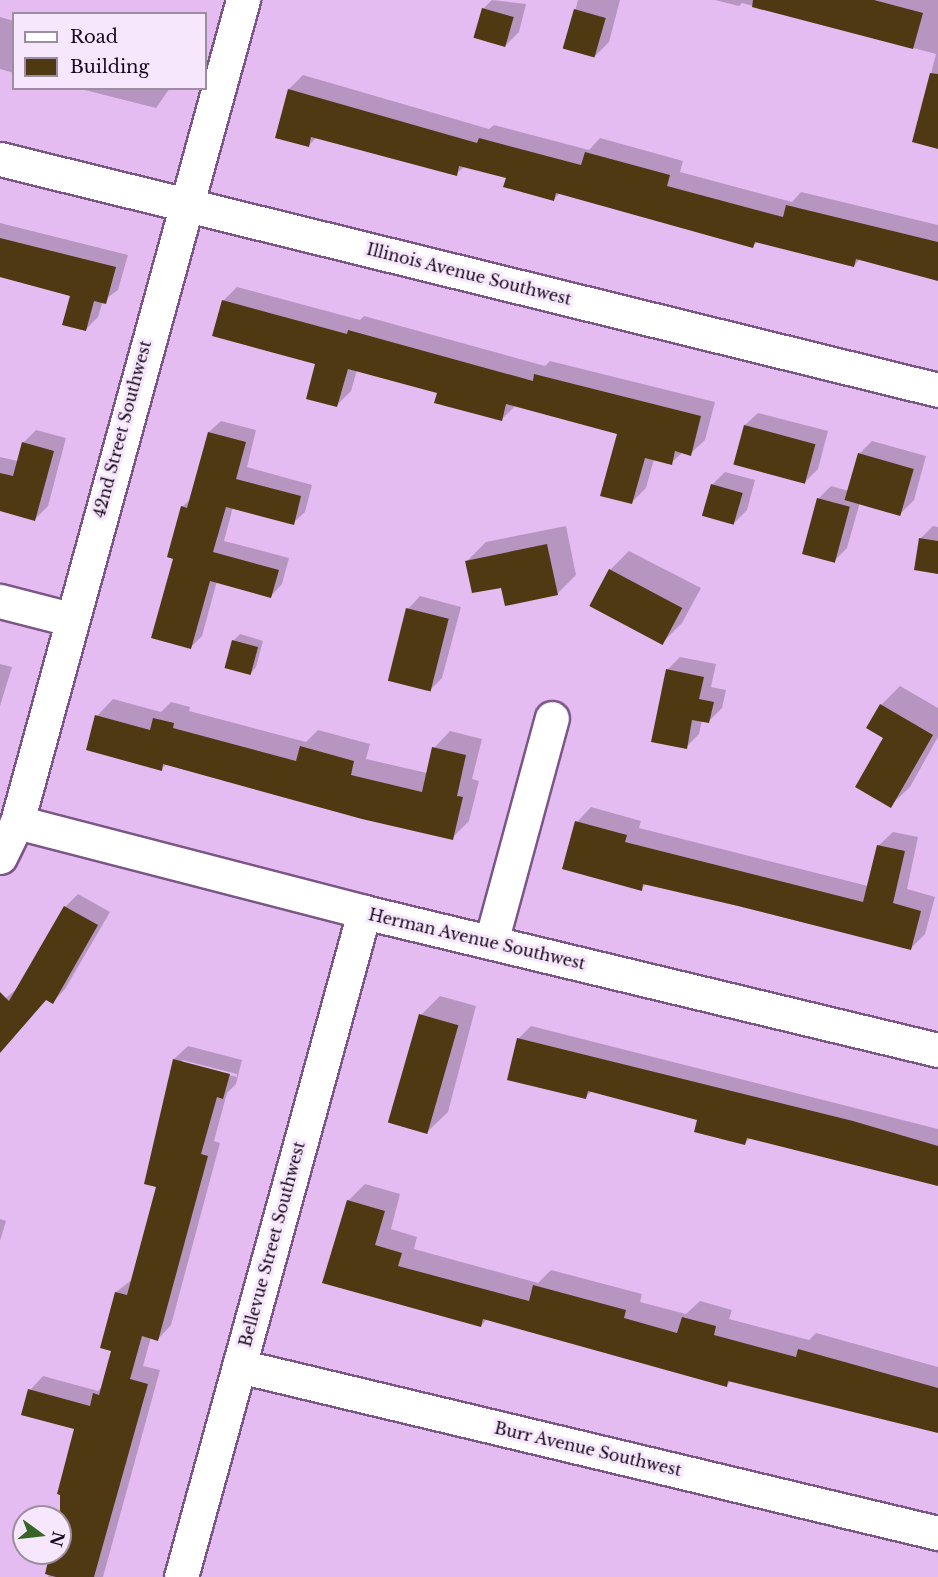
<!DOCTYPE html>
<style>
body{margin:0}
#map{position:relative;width:938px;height:1577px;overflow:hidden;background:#e4bcf1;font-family:"Libre Baskerville",serif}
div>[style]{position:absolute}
.shadow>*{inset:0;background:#0003}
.building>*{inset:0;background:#4f3912;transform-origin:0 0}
.roads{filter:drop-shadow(2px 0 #7a5785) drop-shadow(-2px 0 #7a5785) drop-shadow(0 2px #7a5785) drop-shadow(0 -2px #7a5785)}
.minor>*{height:33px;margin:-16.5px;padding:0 16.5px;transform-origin:16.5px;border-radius:16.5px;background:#fff}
span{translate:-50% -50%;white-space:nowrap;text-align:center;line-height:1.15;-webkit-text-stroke:6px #f7e7fc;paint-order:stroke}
.street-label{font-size:16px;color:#150719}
.legend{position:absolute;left:12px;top:12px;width:195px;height:78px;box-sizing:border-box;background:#f7e7fc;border:2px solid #9d8da1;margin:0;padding:8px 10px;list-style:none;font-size:18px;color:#150719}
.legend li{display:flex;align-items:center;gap:12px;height:30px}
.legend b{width:30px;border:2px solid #9d8da1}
.north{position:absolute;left:12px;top:1505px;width:60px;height:60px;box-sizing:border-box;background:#f7e7fc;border:2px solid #9d8da1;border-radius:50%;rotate:105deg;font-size:16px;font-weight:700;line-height:24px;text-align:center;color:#150719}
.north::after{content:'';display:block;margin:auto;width:21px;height:27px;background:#376524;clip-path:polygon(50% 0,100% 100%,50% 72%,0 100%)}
</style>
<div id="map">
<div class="shadow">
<div style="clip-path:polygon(492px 0,526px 4px,519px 32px,506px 45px,483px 9px)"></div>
<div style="clip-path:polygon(578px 0,620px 0,609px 42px,595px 56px,565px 48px)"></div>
<div style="clip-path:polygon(715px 0,938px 0,938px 147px,914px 141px,936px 54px,742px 3px,739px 6px)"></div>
<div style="clip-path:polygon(0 17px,14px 21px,14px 73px,0 69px)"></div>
<div style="clip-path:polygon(303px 75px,489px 129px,494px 125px,589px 150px,600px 138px,683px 161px,680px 172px,792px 202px,801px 192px,938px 225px,938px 280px,860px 259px,854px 266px,758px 241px,753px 246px,560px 193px,554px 199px,507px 177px,465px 166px,456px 174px,317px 137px,308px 146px,289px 89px)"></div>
<div style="clip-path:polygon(77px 88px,170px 88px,156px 108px)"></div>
<div style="clip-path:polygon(0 223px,128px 255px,118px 290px,103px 301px,98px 317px,86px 329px,72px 295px,0 277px)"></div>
<div style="clip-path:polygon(237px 287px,360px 320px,364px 316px,545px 366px,550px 361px,715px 402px,705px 440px,690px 454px,683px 452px,671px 463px,654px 459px,646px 488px,632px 502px,619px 433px,516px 405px,501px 420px,439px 392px,357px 370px,351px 391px,337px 405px,317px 363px,223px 301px)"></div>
<div style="clip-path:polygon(758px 413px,828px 431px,818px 469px,805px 482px,745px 425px)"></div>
<div style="clip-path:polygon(221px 421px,256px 430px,247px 467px,312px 485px,305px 512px,293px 523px,233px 507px,224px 541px,289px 558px,282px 584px,271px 596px,217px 581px,202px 636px,191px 647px,175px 558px,182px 507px,192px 498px,209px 432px)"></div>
<div style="clip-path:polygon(36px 430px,66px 438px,48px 506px,35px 519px,0 510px,0 457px,18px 461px,23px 443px)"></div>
<div style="clip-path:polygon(872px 441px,926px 456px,914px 500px,901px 513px,860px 502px,847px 548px,834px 561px,818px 499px,831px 486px,849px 491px,859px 454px)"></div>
<div style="clip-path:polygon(725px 472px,755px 480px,747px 510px,734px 523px,712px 485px)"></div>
<div style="clip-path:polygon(566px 526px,576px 575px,557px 594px,502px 586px,467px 561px,486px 542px)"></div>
<div style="clip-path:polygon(933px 526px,938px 527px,938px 572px,920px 539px)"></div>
<div style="clip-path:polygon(629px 551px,701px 588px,682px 623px,663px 642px,610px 570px)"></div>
<div style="clip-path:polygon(420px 596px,461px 607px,442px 678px,429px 691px,408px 609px)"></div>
<div style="clip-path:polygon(240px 634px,263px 641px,256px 667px,250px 674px,234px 640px)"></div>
<div style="clip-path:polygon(680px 657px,716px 664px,711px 687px,726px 690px,722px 708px,709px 721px,702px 720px,699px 734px,686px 747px,667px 670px)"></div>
<div style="clip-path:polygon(0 664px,12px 667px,0 706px)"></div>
<div style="clip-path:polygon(900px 686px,938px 708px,938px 737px,910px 787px,890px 806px,881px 705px)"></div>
<div style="clip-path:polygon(113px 699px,161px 712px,171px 702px,190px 707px,189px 711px,306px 742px,318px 730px,370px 744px,366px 759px,427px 773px,434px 748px,450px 731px,482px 739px,472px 779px,479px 781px,469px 821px,452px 838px,167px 764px,161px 769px,97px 716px)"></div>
<div style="clip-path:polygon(591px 807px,641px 821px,639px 828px,868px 886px,878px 846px,893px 832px,918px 837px,907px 889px,935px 897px,925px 934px,910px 949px,647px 883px,641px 889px,577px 822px)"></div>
<div style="clip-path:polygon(78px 894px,110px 912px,65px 989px,53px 1002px,47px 999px,0 1051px,0 1003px,20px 986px,65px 907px)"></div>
<div style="clip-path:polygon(440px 996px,476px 1006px,448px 1112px,428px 1131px,421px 1015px)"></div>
<div style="clip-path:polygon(531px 1026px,938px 1129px,938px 1185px,750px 1138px,744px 1144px,699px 1119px,592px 1091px,585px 1097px,518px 1039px)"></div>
<div style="clip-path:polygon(evenodd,188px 1046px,242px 1060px,236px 1084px,227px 1093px,214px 1141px,220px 1143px,171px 1325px,158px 1339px,151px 1337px,143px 1366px,160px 1370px,103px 1577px,48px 1577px,54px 1553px,60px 1553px,60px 1527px,76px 1428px,30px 1390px,43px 1376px,98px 1391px,104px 1385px,113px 1350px,102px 1347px,116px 1292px,133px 1279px,158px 1186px,174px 1059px,188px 1046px,182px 1060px,237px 1074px,237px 1077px,182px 1063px,182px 1060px)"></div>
<div style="clip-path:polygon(365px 1184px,400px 1194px,391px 1229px,417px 1237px,414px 1249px,538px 1283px,551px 1270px,642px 1294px,640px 1302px,686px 1314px,700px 1301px,732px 1310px,729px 1319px,809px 1340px,816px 1333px,938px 1367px,938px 1431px,731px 1381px,726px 1386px,487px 1319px,481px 1326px,324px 1282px,348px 1201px)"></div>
<div style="clip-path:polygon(0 1219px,6px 1221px,0 1241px)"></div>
</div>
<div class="building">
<div style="clip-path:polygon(753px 0,874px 0,923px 13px,913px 49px,752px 7px)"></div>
<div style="left:482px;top:8px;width:33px;height:31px;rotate:16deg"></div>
<div style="left:574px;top:9px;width:33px;height:41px;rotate:16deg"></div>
<div style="clip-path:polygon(930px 73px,938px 74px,938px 149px,912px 142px)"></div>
<div style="clip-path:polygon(288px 89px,477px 143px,479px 138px,581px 165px,585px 152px,670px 175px,667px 186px,783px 217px,786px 205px,938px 242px,938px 281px,856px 259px,854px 267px,755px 242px,753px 248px,556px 193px,554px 201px,503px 187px,506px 178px,459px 166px,457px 176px,311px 137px,309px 147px,275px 138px)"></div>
<div style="clip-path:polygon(0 238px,116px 267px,106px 304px,94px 301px,86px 331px,62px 325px,70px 296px,0 277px)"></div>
<div style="clip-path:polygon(222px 300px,347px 334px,348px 330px,533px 381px,534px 374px,701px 416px,691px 456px,675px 451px,672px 465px,645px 458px,632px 504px,600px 496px,617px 434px,506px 404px,502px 421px,434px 403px,437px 393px,348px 369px,337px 407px,306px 399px,315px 364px,212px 336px)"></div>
<div style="left:744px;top:425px;width:74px;height:41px;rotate:15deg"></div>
<div style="clip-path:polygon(208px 432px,246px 442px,236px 479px,301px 496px,294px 525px,226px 507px,213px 552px,279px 570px,271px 598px,210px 581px,191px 649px,151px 638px,173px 559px,167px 557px,181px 506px,187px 508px)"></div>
<div style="clip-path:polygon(22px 442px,54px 451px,35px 521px,0 511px,0 473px,13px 476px)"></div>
<div style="left:858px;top:453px;width:58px;height:49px;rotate:16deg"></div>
<div style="left:711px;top:484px;width:33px;height:33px;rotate:16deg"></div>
<div style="left:817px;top:498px;width:34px;height:58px;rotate:15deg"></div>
<div style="clip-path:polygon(919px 538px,938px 541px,938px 574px,914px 570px)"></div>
<div style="clip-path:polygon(547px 544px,558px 595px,505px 606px,501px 588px,472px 593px,465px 561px)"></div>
<div style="left:609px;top:569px;width:83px;height:42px;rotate:28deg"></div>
<div style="left:406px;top:608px;width:44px;height:75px;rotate:14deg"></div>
<div style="left:232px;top:640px;width:27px;height:29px;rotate:15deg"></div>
<div style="clip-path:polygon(666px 669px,704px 677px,699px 699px,714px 702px,709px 723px,692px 720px,687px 749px,651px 742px)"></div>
<div style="clip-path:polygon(880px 704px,933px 735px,891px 808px,855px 787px,883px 738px,866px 728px)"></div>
<div style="clip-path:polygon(95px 715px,150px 730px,153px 718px,174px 723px,173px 728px,296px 761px,300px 746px,354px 761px,351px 775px,422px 792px,432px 747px,466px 755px,457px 796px,463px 797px,453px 840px,362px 819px,163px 764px,162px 771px,86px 750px)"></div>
<div style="clip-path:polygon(575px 821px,627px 835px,625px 842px,863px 902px,877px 845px,905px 851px,893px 903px,921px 911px,911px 950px,738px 906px,643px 884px,642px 891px,562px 869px)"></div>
<div style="clip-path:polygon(64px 906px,98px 925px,53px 1004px,46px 1000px,0 1053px,0 992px,9px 1001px)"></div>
<div style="left:419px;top:1014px;width:41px;height:113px;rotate:16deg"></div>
<div style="clip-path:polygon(517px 1038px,853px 1121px,938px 1146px,938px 1186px,747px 1138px,745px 1145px,694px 1132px,697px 1120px,588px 1091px,586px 1099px,507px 1080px)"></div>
<div style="clip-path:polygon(173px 1059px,230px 1074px,223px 1099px,217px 1097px,201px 1154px,208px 1156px,158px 1341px,142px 1336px,130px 1379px,148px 1384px,94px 1577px,56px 1577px,45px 1574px,50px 1553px,60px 1553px,60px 1495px,57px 1494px,74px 1429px,21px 1415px,28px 1389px,90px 1406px,93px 1393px,99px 1395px,111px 1351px,100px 1348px,115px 1292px,127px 1295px,156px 1187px,144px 1184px)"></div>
<div style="clip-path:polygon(347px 1200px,385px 1211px,375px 1245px,402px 1253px,398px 1266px,529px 1301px,533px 1285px,626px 1310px,624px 1318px,677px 1333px,682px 1317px,716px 1326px,714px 1335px,796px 1357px,798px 1349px,938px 1388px,938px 1433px,728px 1381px,727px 1387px,483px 1319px,481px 1327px,322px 1283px)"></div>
</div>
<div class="roads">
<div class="minor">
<div style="left:0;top:159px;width:966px;rotate:13.83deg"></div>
<div style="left:0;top:601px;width:72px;rotate:14.4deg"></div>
<div style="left:17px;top:822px;width:358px;rotate:14.5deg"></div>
<div style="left:364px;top:912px;width:590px;rotate:13.52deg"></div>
<div style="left:0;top:857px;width:39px;rotate:-64deg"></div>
<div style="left:17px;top:822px;width:853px;rotate:-74.63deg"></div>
<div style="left:491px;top:942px;width:232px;rotate:-74.8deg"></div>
<div style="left:239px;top:1366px;width:719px;rotate:13.44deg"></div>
<div style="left:181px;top:1577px;width:690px;rotate:-74.61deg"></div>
</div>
</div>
<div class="street-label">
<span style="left:469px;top:274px;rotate:14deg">Illinois Avenue Southwest</span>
<span style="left:122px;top:429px;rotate:-75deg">42nd Street Southwest</span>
<span style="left:477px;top:939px;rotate:13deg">Herman Avenue Southwest</span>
<span style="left:272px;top:1244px;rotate:-75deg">Bellevue Street Southwest</span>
<span style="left:588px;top:1449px;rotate:13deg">Burr Avenue Southwest</span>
</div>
<ul class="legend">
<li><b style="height:8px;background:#fff"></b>Road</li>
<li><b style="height:16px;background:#4f3912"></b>Building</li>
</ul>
<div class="north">N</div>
</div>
